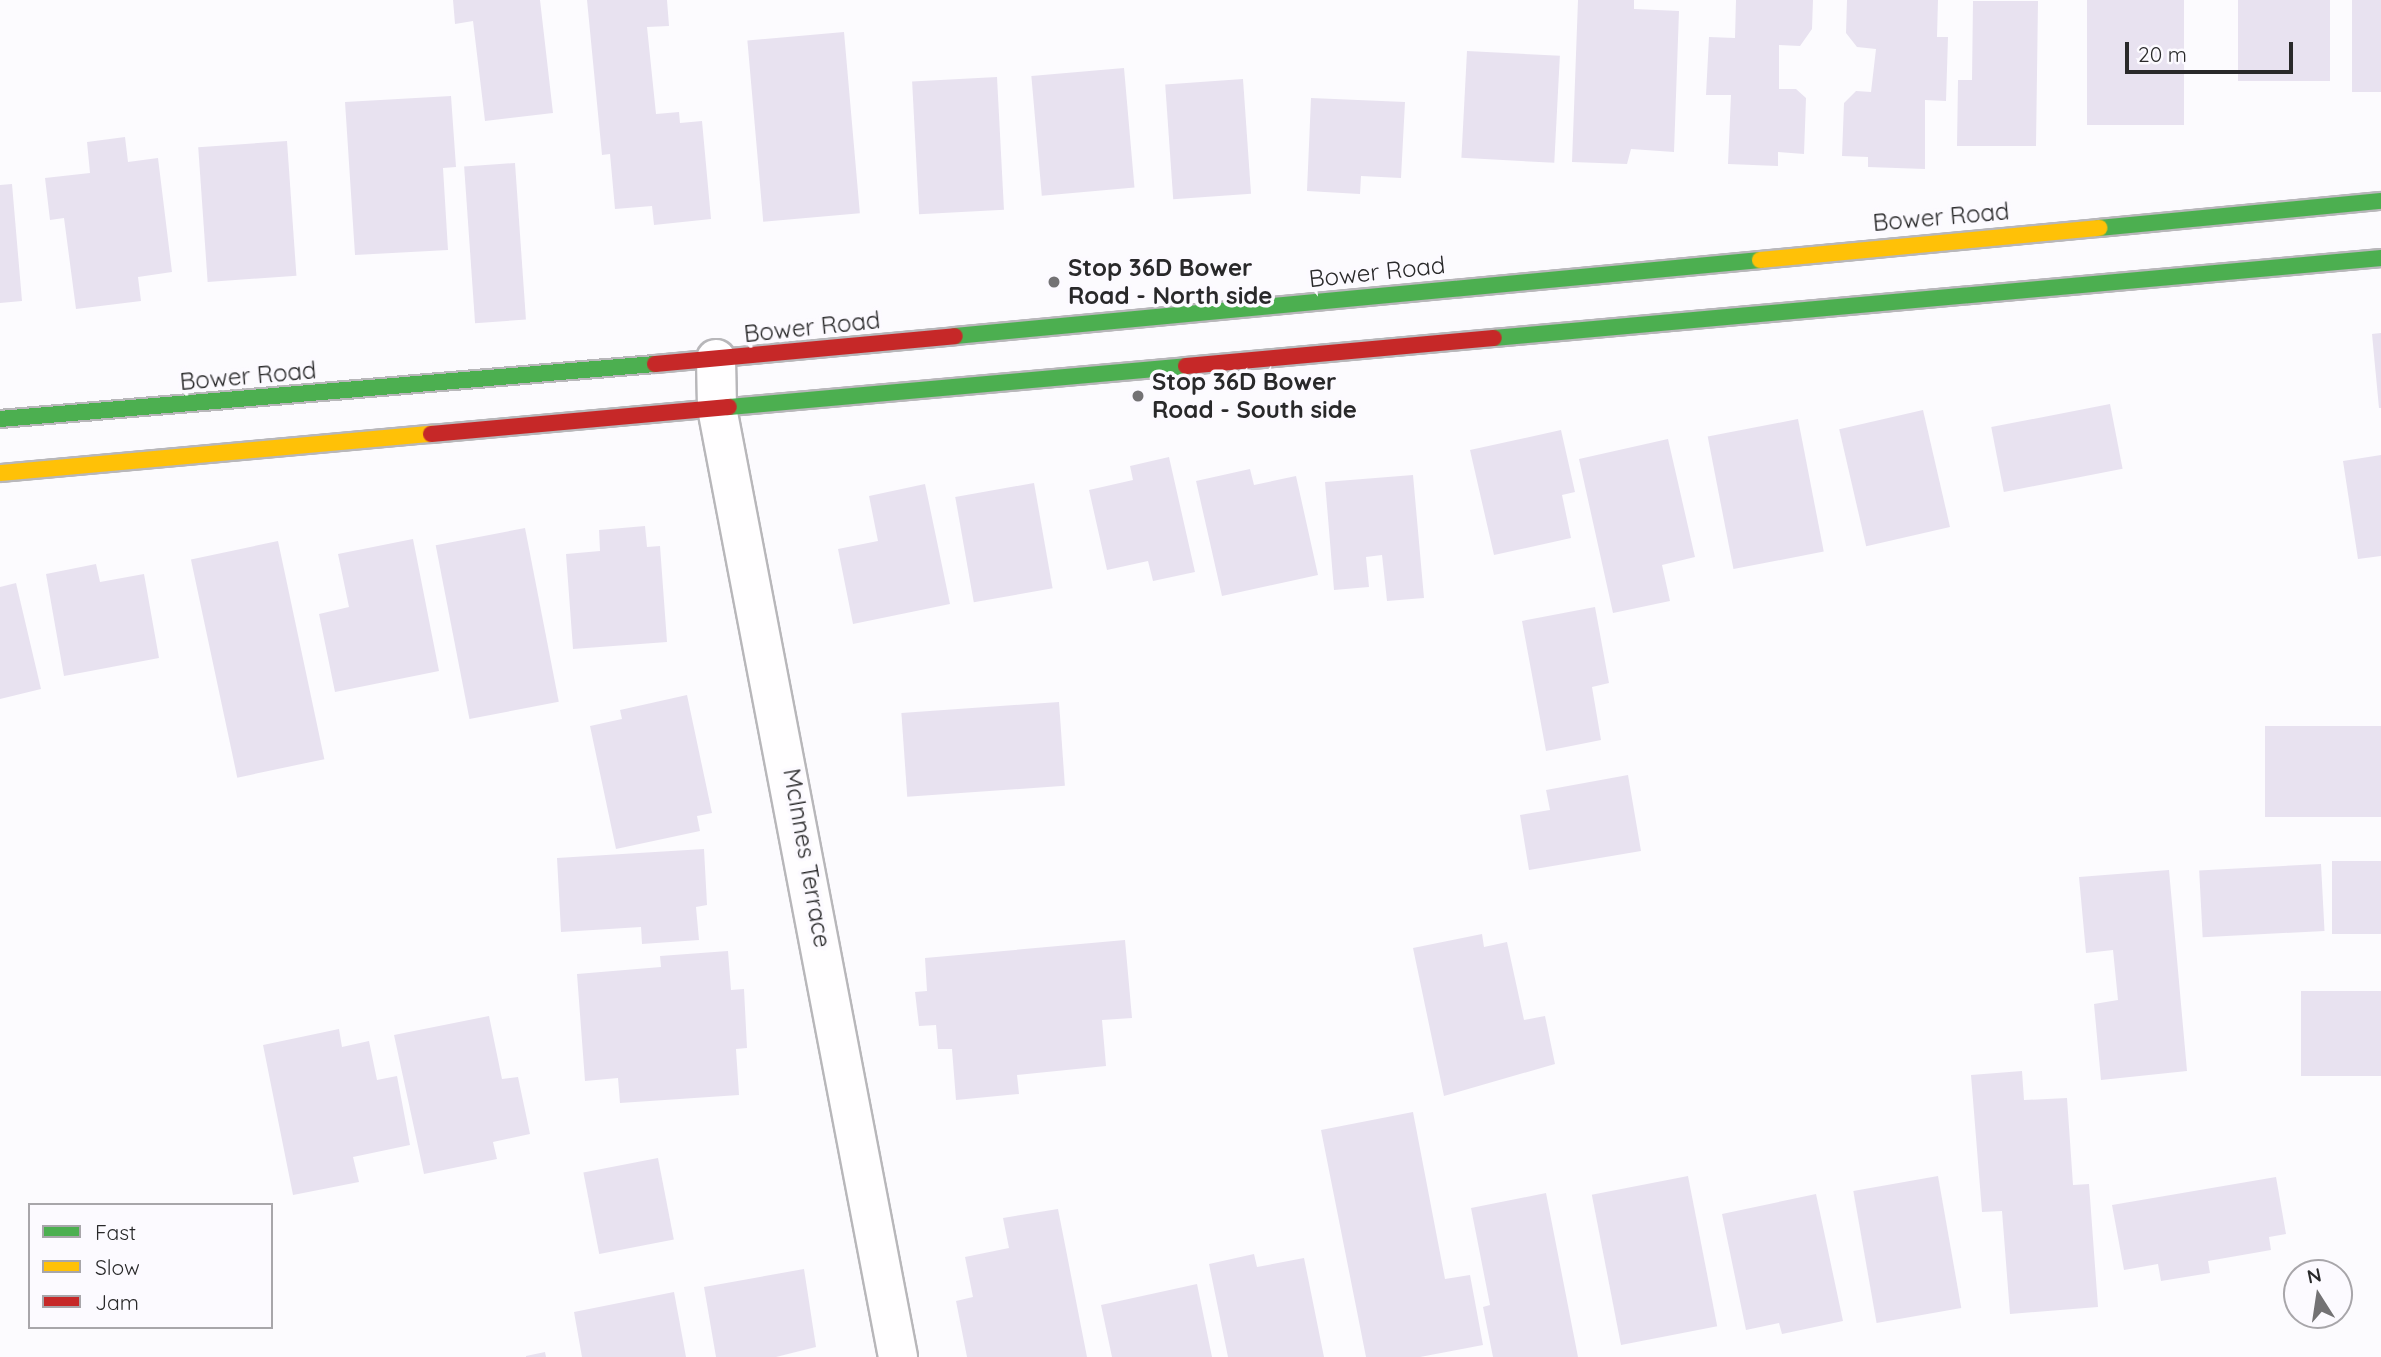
<!DOCTYPE html>
<style>
body{margin:0}
#map{position:relative;width:2381px;height:1357px;overflow:hidden;background:#fcfbfe;font-family:Quicksand,sans-serif}
div>[style]{position:absolute}
.building>*{inset:0;background:#e8e2f0;transform-origin:0 0}
.roads{filter:drop-shadow(2px 0 #b8b7ba) drop-shadow(-2px 0 #b8b7ba) drop-shadow(0 2px #b8b7ba) drop-shadow(0 -2px #b8b7ba)}
.street>*{height:38px;margin:-19px;padding:0 19px;transform-origin:19px;border-radius:19px;background:#fffeff}
.fast>*{height:16px;margin:-8px;padding:0 8px;transform-origin:8px;border-radius:8px;background:#4caf50}
.slow>*{height:16px;margin:-8px;padding:0 8px;transform-origin:8px;border-radius:8px;background:#ffc107}
.jam>*{height:16px;margin:-8px;padding:0 8px;transform-origin:8px;border-radius:8px;background:#c62828}
.dots>*{width:19px;height:19px;translate:-50% -50%;box-sizing:border-box;border:4px solid #fcfaff;border-radius:50%}
span{translate:-50% -50%;white-space:nowrap;text-align:center;line-height:1.15;-webkit-text-stroke:7px #fcfaff;paint-order:stroke}
.street-label{font-size:24px;color:#29292a}
.poi-label{font-size:24px;color:#29292a;font-weight:700}
.left{translate:0 -50%;text-align:left}
.legend{position:absolute;left:28px;top:1203px;width:245px;height:126px;box-sizing:border-box;background:#fcfaff;border:2px solid #a8a6aa;margin:0;padding:9px 12px;list-style:none;font-size:21px;color:#29292a}
.legend li{display:flex;align-items:center;gap:14px;height:35px}
.legend b{width:35px;border:2px solid #a8a6aa}
.north{position:absolute;left:2283px;top:1259px;width:70px;height:70px;box-sizing:border-box;background:#fcfaff;border:2px solid #a8a6aa;border-radius:50%;rotate:348deg;font-size:19px;font-weight:700;line-height:28px;text-align:center;color:#29292a}
.north::after{content:'';display:block;margin:auto;width:24px;height:32px;background:#737274;clip-path:polygon(50% 0,100% 100%,50% 72%,0 100%)}
.scale{position:absolute;left:2125px;top:42px;width:168px;height:32px;box-sizing:border-box;border:4px solid #29292a;border-top:0;padding-left:9px;font-size:21px;line-height:24px;white-space:nowrap;color:#29292a;-webkit-text-stroke:5px #fcfaff;paint-order:stroke}
</style>
<div id="map">
<div class="building">
<div style="clip-path:polygon(453px 0,540px 0,553px 113px,485px 121px,473px 21px,455px 24px)"></div>
<div style="clip-path:polygon(587px 0,667px 0,669px 26px,647px 27px,656px 114px,679px 112px,680px 123px,702px 121px,711px 219px,654px 225px,652px 206px,615px 209px,610px 154px,602px 155px)"></div>
<div style="clip-path:polygon(1578px 0,1634px 0,1634px 9px,1679px 11px,1674px 152px,1631px 149px,1627px 164px,1572px 162px)"></div>
<div style="clip-path:polygon(1736px 0,1813px 0,1812px 29px,1800px 46px,1779px 45px,1779px 89px,1796px 89px,1806px 98px,1804px 154px,1778px 152px,1778px 166px,1728px 164px,1731px 95px,1706px 95px,1709px 37px,1735px 38px)"></div>
<div style="clip-path:polygon(1847px 0,1938px 0,1937px 37px,1948px 37px,1946px 101px,1925px 100px,1925px 169px,1868px 167px,1868px 157px,1842px 156px,1844px 103px,1856px 91px,1871px 92px,1876px 49px,1857px 47px,1846px 33px)"></div>
<div style="left:2087px;top:0;width:97px;height:125px"></div>
<div style="left:2238px;top:0;width:92px;height:81px"></div>
<div style="left:2352px;top:0;width:29px;height:92px"></div>
<div style="clip-path:polygon(1973px 1px,2038px 1px,2036px 146px,1957px 146px,1958px 80px,1972px 80px)"></div>
<div style="left:844px;top:32px;width:182px;height:97px;rotate:85deg"></div>
<div style="left:1467px;top:51px;width:93px;height:107px;rotate:3deg"></div>
<div style="left:1124px;top:68px;width:120px;height:93px;rotate:85deg"></div>
<div style="left:997px;top:77px;width:133px;height:85px;rotate:87deg"></div>
<div style="left:1243px;top:79px;width:115px;height:78px;rotate:86deg"></div>
<div style="clip-path:polygon(451px 96px,456px 167px,443px 168px,448px 250px,355px 255px,345px 102px)"></div>
<div style="clip-path:polygon(1311px 98px,1405px 102px,1401px 178px,1361px 176px,1360px 194px,1307px 191px)"></div>
<div style="clip-path:polygon(125px 137px,128px 162px,158px 158px,172px 272px,138px 277px,141px 301px,76px 309px,64px 218px,50px 220px,45px 178px,90px 173px,87px 142px)"></div>
<div style="left:287px;top:141px;width:135px;height:89px;rotate:86deg"></div>
<div style="left:515px;top:163px;width:157px;height:51px;rotate:86deg"></div>
<div style="clip-path:polygon(12px 184px,22px 301px,0 303px,0 185px)"></div>
<div style="clip-path:polygon(2381px 333px,2381px 408px,2379px 408px,2372px 334px)"></div>
<div style="left:2110px;top:404px;width:66px;height:121px;rotate:79deg"></div>
<div style="left:1923px;top:410px;width:120px;height:86px;rotate:77deg"></div>
<div style="left:1798px;top:419px;width:135px;height:92px;rotate:79deg"></div>
<div style="clip-path:polygon(1561px 430px,1575px 492px,1562px 495px,1571px 538px,1494px 555px,1470px 450px)"></div>
<div style="clip-path:polygon(1668px 439px,1695px 557px,1662px 565px,1670px 601px,1613px 613px,1579px 459px)"></div>
<div style="clip-path:polygon(2381px 455px,2381px 556px,2358px 559px,2343px 461px)"></div>
<div style="clip-path:polygon(1169px 457px,1195px 572px,1153px 581px,1148px 561px,1107px 570px,1089px 490px,1133px 480px,1130px 466px)"></div>
<div style="clip-path:polygon(1250px 469px,1254px 485px,1296px 476px,1318px 575px,1222px 596px,1196px 481px)"></div>
<div style="clip-path:polygon(1413px 475px,1424px 598px,1387px 601px,1382px 555px,1366px 557px,1369px 587px,1334px 590px,1325px 482px)"></div>
<div style="left:1034px;top:483px;width:107px;height:80px;rotate:80deg"></div>
<div style="clip-path:polygon(925px 484px,950px 604px,853px 624px,838px 549px,878px 541px,869px 496px)"></div>
<div style="clip-path:polygon(645px 526px,647px 547px,660px 546px,667px 642px,573px 649px,566px 554px,600px 551px,599px 530px)"></div>
<div style="left:525px;top:528px;width:177px;height:91px;rotate:79deg"></div>
<div style="clip-path:polygon(413px 539px,439px 671px,335px 692px,319px 614px,349px 607px,338px 554px)"></div>
<div style="left:278px;top:541px;width:223px;height:89px;rotate:78deg"></div>
<div style="clip-path:polygon(96px 564px,100px 582px,144px 574px,159px 658px,64px 676px,46px 574px)"></div>
<div style="clip-path:polygon(16px 583px,41px 689px,0 699px,0 587px)"></div>
<div style="clip-path:polygon(1595px 607px,1609px 683px,1592px 687px,1601px 740px,1546px 751px,1522px 621px)"></div>
<div style="clip-path:polygon(687px 695px,712px 813px,697px 816px,700px 831px,616px 849px,590px 726px,622px 719px,620px 710px)"></div>
<div style="left:1059px;top:702px;width:84px;height:158px;rotate:86deg"></div>
<div style="left:2381px;top:726px;width:91px;height:116px;rotate:90deg"></div>
<div style="clip-path:polygon(1628px 775px,1641px 851px,1529px 870px,1520px 815px,1550px 810px,1546px 790px)"></div>
<div style="clip-path:polygon(704px 849px,707px 905px,696px 907px,699px 940px,642px 944px,641px 927px,561px 932px,557px 858px)"></div>
<div style="left:2381px;top:861px;width:73px;height:49px;rotate:90deg"></div>
<div style="left:2321px;top:864px;width:67px;height:122px;rotate:87deg"></div>
<div style="clip-path:polygon(2169px 870px,2187px 1071px,2101px 1080px,2094px 1004px,2118px 1000px,2113px 950px,2086px 953px,2079px 877px)"></div>
<div style="clip-path:polygon(1482px 934px,1484px 947px,1507px 942px,1524px 1020px,1545px 1016px,1555px 1064px,1444px 1096px,1413px 948px)"></div>
<div style="clip-path:polygon(1125px 940px,1132px 1018px,1102px 1020px,1106px 1066px,1017px 1075px,1019px 1094px,956px 1100px,952px 1049px,938px 1049px,936px 1025px,919px 1026px,915px 992px,927px 991px,925px 958px)"></div>
<div style="clip-path:polygon(728px 951px,731px 990px,744px 989px,747px 1048px,736px 1049px,739px 1095px,620px 1103px,618px 1078px,585px 1081px,577px 974px,661px 967px,660px 956px)"></div>
<div style="left:2381px;top:991px;width:85px;height:80px;rotate:90deg"></div>
<div style="clip-path:polygon(489px 1016px,502px 1079px,518px 1077px,530px 1134px,493px 1142px,497px 1159px,424px 1174px,394px 1035px)"></div>
<div style="clip-path:polygon(339px 1029px,342px 1047px,369px 1041px,377px 1080px,397px 1076px,410px 1145px,353px 1157px,359px 1182px,293px 1195px,263px 1045px)"></div>
<div style="clip-path:polygon(2022px 1071px,2024px 1100px,2067px 1098px,2073px 1185px,2089px 1184px,2098px 1307px,2010px 1314px,2002px 1211px,1982px 1212px,1971px 1075px)"></div>
<div style="clip-path:polygon(1413px 1112px,1445px 1279px,1470px 1275px,1483px 1345px,1420px 1357px,1366px 1357px,1321px 1130px)"></div>
<div style="left:658px;top:1158px;width:83px;height:76px;rotate:79deg"></div>
<div style="left:1688px;top:1176px;width:153px;height:98px;rotate:79deg"></div>
<div style="left:1938px;top:1176px;width:134px;height:86px;rotate:80deg"></div>
<div style="clip-path:polygon(2276px 1177px,2286px 1234px,2269px 1237px,2271px 1250px,2208px 1261px,2210px 1273px,2161px 1281px,2158px 1264px,2124px 1270px,2112px 1205px)"></div>
<div style="clip-path:polygon(1546px 1193px,1578px 1357px,1493px 1357px,1483px 1307px,1490px 1305px,1471px 1208px)"></div>
<div style="clip-path:polygon(1816px 1194px,1843px 1321px,1782px 1334px,1779px 1323px,1746px 1330px,1722px 1214px)"></div>
<div style="clip-path:polygon(1058px 1209px,1087px 1357px,967px 1357px,956px 1301px,973px 1297px,965px 1257px,1009px 1248px,1003px 1218px)"></div>
<div style="clip-path:polygon(1254px 1254px,1257px 1267px,1304px 1258px,1324px 1357px,1228px 1357px,1209px 1264px)"></div>
<div style="clip-path:polygon(804px 1269px,816px 1347px,776px 1357px,716px 1357px,704px 1287px)"></div>
<div style="clip-path:polygon(1197px 1284px,1212px 1357px,1112px 1357px,1101px 1305px)"></div>
<div style="clip-path:polygon(674px 1292px,686px 1357px,582px 1357px,574px 1312px)"></div>
<div style="clip-path:polygon(545px 1352px,546px 1357px,526px 1357px,526px 1356px)"></div>
</div>
<div class="roads">
<div class="street">
<div style="left:716px;top:359px;width:49px;rotate:88.8deg"></div>
<div style="left:717px;top:408px;width:966px;rotate:79.2deg"></div>
</div>
<div class="fast">
<div style="left:2099px;top:228px;width:283px;rotate:-5.5deg"></div>
<div style="left:955px;top:336px;width:809px;rotate:-5.39deg"></div>
<div style="left:1494px;top:338px;width:891px;rotate:-5.15deg"></div>
<div style="left:729px;top:407px;width:459px;rotate:-5.1deg"></div>
<div style="left:0;top:419px;width:657px;rotate:-4.8deg"></div>
</div>
<div class="slow">
<div style="left:1760px;top:260px;width:341px;rotate:-5.4deg"></div>
<div style="left:0;top:473px;width:433px;rotate:-5.2deg"></div>
</div>
<div class="jam">
<div style="left:655px;top:364px;width:301px;rotate:-5.3deg"></div>
<div style="left:1186px;top:366px;width:309px;rotate:-5.2deg"></div>
<div style="left:431px;top:434px;width:299px;rotate:-5.2deg"></div>
</div>
</div>
<div class="dots">
<div style="left:1054px;top:282px;background:#737274"></div>
<div style="left:1138px;top:396px;background:#737274"></div>
</div>
<div class="street-label">
<span style="left:1941px;top:217px;rotate:-5deg">Bower Road</span>
<span style="left:1377px;top:272px;rotate:-6deg">Bower Road</span>
<span style="left:812px;top:327px;rotate:-6deg">Bower Road</span>
<span style="left:248px;top:376px;rotate:-5deg">Bower Road</span>
<span style="left:807px;top:858px;rotate:80deg">McInnes Terrace</span>
</div>
<div class="poi-label">
<span class="left" style="left:1068px;top:282px">Stop 36D Bower<br>Road - North side</span>
<span class="left" style="left:1152px;top:396px">Stop 36D Bower<br>Road - South side</span>
</div>
<ul class="legend">
<li><b style="height:9px;background:#4caf50"></b>Fast</li>
<li><b style="height:9px;background:#ffc107"></b>Slow</li>
<li><b style="height:9px;background:#c62828"></b>Jam</li>
</ul>
<div class="north">N</div>
<div class="scale">20 m</div>
</div>
